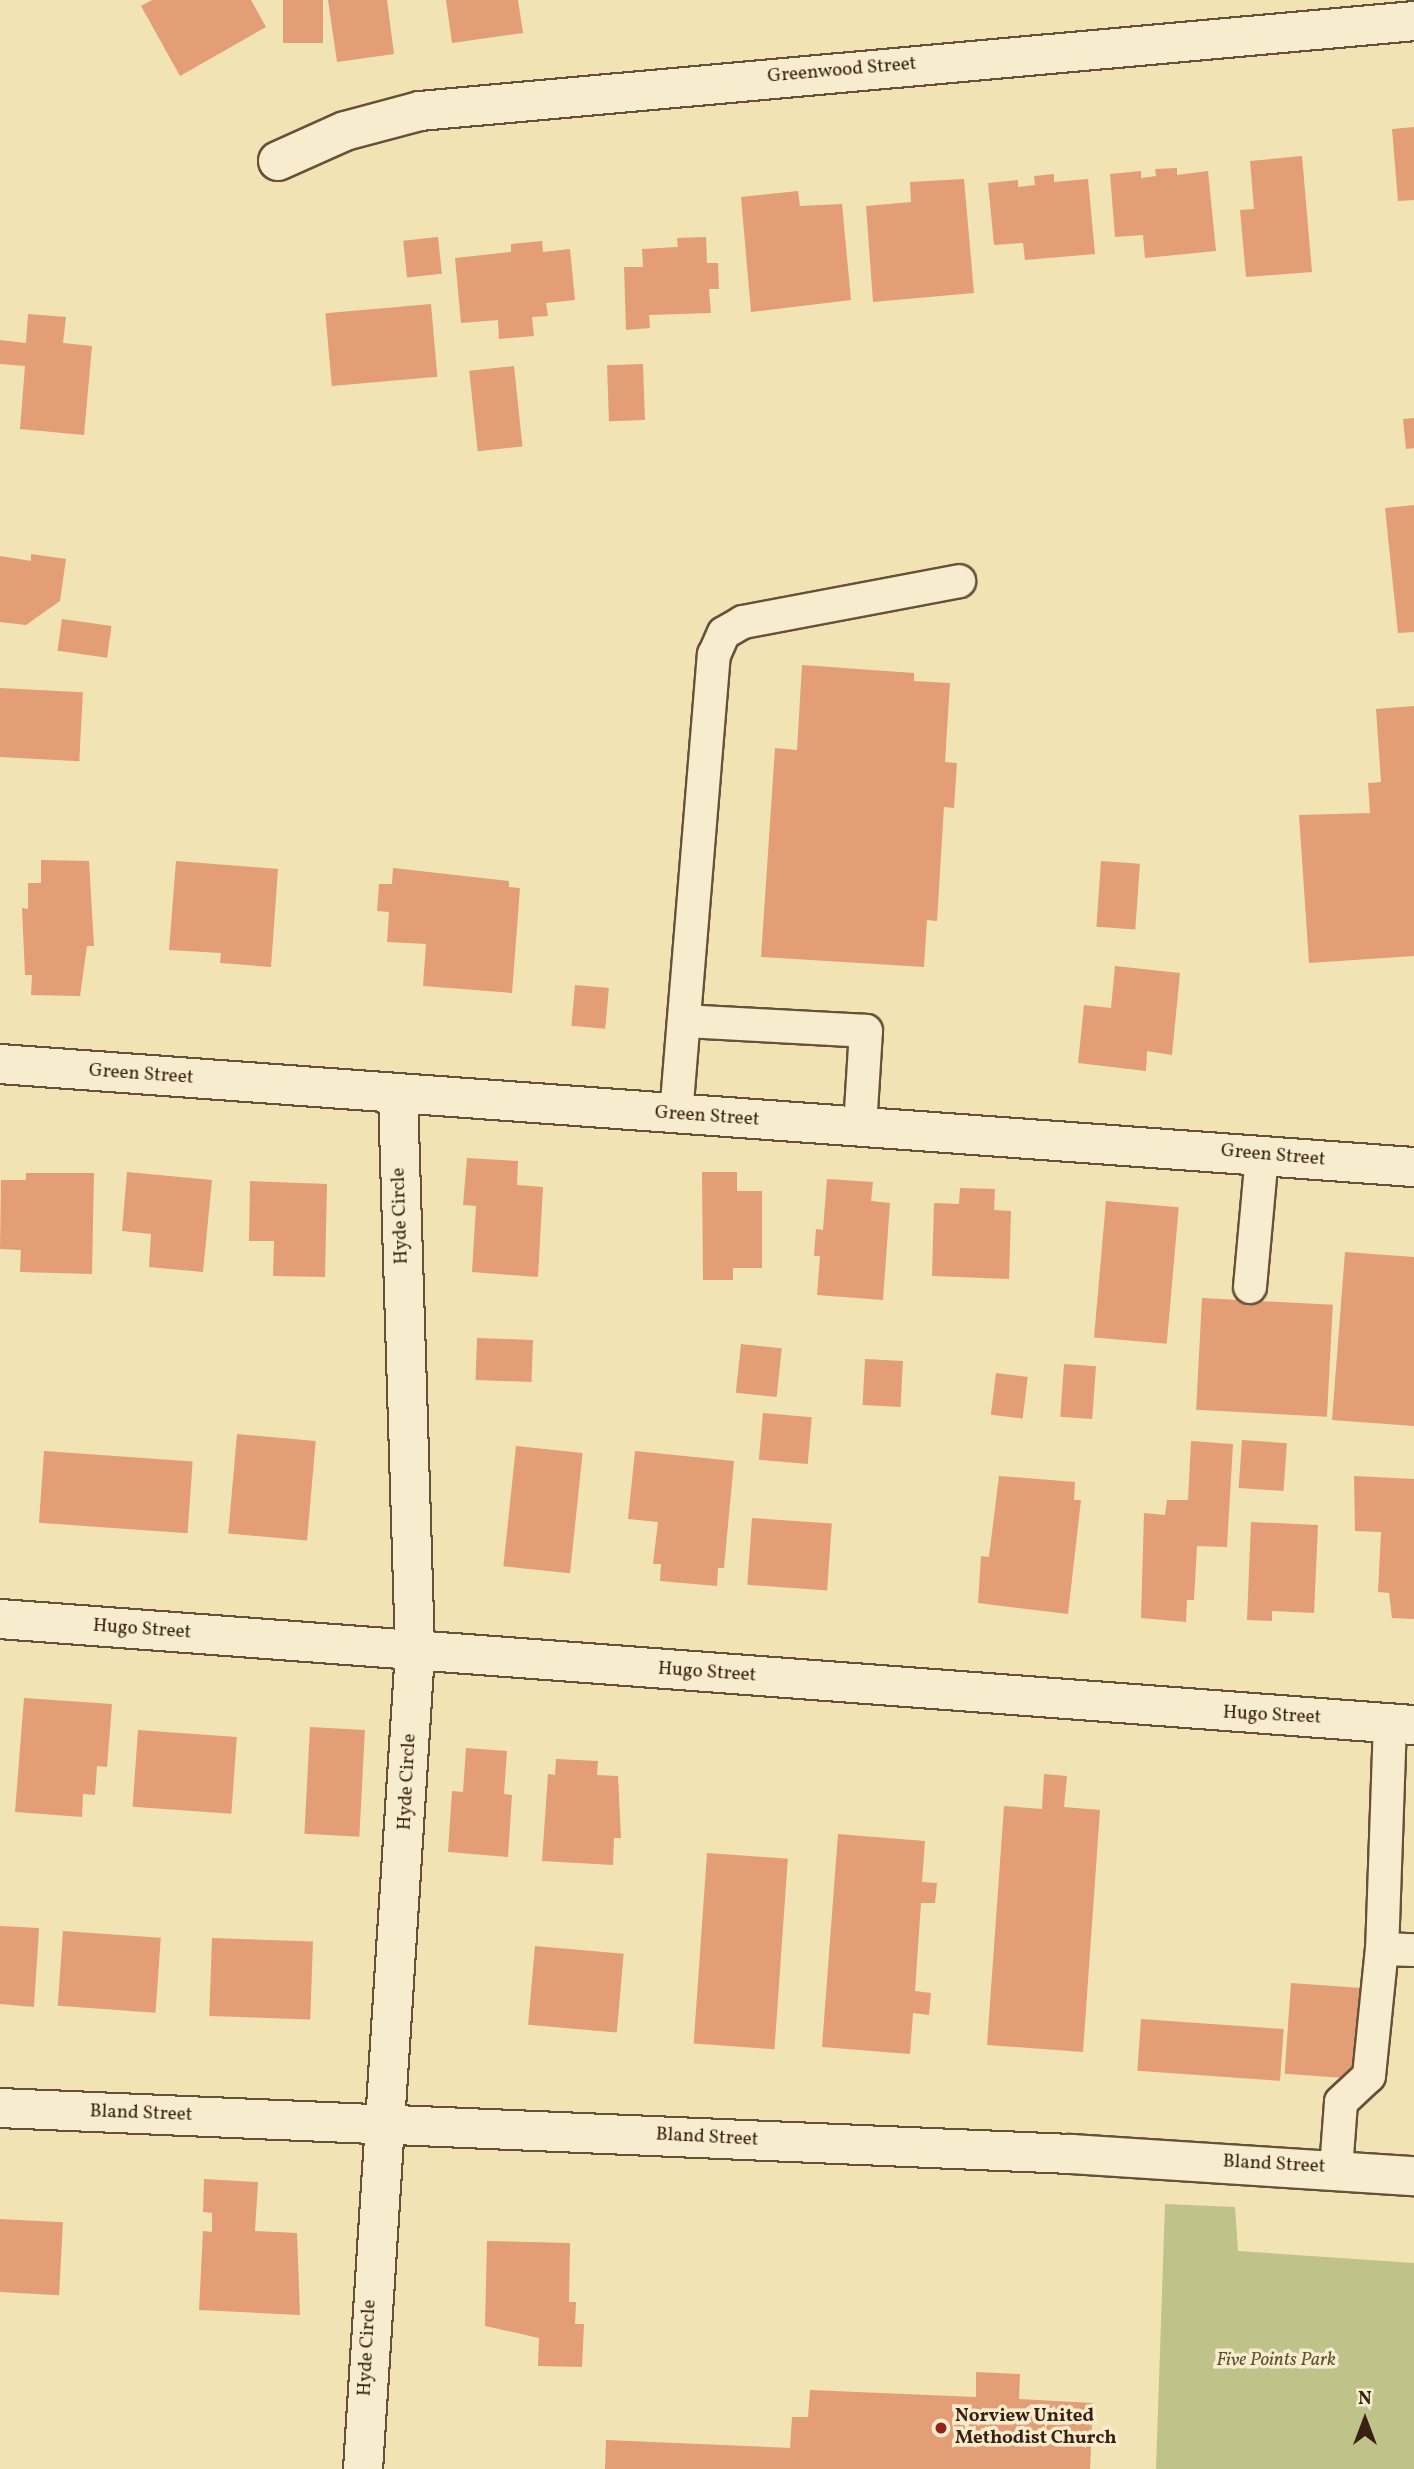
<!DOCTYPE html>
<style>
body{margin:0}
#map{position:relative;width:1414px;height:2469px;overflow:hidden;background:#f2e3b4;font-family:Vollkorn,serif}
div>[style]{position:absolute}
.green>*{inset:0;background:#bfc289}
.building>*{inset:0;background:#e39e76;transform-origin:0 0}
.roads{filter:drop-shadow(2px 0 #675139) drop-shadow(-2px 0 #675139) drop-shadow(0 2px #675139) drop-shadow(0 -2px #675139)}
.service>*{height:32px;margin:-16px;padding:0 16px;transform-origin:16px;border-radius:16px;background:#f7edce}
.minor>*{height:38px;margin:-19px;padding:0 19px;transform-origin:19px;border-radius:19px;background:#f7edce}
.dots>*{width:19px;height:19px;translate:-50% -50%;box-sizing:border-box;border:4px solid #f7edce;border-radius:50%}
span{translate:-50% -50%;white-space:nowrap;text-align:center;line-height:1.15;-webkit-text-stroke:7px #f7edce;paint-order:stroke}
.street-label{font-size:19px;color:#392010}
.park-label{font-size:19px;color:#615134;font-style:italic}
.poi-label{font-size:19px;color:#392010;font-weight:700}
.left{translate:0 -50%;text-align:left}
.north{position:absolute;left:1330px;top:2385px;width:70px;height:70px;-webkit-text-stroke:5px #f7edce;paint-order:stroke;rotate:0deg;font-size:19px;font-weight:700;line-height:28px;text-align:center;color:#392010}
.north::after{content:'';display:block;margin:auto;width:24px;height:32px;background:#392010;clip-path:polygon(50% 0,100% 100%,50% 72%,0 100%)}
</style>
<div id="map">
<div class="green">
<div style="clip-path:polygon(1165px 2204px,1235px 2207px,1238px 2251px,1414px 2263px,1414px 2469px,1156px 2469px)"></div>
</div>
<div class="building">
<div style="clip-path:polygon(152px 0,251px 0,266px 27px,180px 76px,141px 6px)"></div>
<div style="left:283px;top:0;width:40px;height:43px"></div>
<div style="clip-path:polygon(328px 0,387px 0,394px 54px,337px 62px)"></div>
<div style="clip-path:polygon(446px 0,518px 0,523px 33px,452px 43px)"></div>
<div style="clip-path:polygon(1414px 127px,1414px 200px,1398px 201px,1392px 129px)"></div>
<div style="clip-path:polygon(1302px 156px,1312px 272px,1246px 277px,1240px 210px,1254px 209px,1250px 161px)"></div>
<div style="clip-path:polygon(1177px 168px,1177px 175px,1208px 171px,1216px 251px,1145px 258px,1143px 235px,1115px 237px,1110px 174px,1141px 171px,1141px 178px,1156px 176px,1155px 169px)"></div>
<div style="clip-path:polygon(1054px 174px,1054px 182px,1088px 179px,1095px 254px,1025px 260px,1023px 243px,994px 245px,988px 183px,1018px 180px,1018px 187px,1035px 185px,1034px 176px)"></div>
<div style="clip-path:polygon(964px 179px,974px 293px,873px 302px,866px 206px,911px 202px,910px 182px)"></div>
<div style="clip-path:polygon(798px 191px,800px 206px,842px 204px,851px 300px,751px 312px,741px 197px)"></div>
<div style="left:438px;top:237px;width:37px;height:35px;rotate:84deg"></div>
<div style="clip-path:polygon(706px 237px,707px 263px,718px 263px,719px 289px,709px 289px,711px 313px,649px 315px,650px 328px,626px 330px,624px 267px,643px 267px,642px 249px,678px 247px,677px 238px)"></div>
<div style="clip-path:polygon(542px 241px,543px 252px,570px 249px,575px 300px,546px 303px,548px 316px,532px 317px,534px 336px,499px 339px,498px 320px,461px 323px,455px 258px,511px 252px,511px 244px)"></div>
<div style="left:431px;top:304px;width:73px;height:106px;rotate:85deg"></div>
<div style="clip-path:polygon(28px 314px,66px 317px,63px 343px,92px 346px,84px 435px,20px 429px,25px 366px,0 364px,0 340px,26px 343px)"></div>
<div style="left:643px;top:364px;width:56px;height:36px;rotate:88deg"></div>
<div style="left:514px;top:366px;width:81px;height:45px;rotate:84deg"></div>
<div style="clip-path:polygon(1414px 418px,1414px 448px,1406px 449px,1403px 419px)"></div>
<div style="clip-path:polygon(1414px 505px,1414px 632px,1398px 633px,1385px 508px)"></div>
<div style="clip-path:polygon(31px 554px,66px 559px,60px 601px,26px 625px,0 622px,0 556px,31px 561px)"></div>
<div style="left:62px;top:619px;width:50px;height:32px;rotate:8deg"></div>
<div style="clip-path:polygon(802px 665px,914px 673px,914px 681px,950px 683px,945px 762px,957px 763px,954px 808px,944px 807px,937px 921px,927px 920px,924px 967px,761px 957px,775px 748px,797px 750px)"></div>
<div style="left:0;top:688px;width:83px;height:69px;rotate:3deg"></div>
<div style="clip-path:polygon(1414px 706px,1414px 956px,1309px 963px,1299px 815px,1370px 813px,1368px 783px,1381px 782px,1376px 709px)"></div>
<div style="clip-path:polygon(41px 860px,89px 861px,94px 946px,87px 946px,80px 996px,31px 995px,32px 975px,25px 975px,22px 908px,28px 909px,28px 883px,41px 883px)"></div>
<div style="clip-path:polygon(176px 861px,278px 869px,271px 967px,220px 963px,221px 953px,169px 950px)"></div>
<div style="left:1101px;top:861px;width:39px;height:66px;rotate:4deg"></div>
<div style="clip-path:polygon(393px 868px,509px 881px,509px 887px,520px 888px,512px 993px,423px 986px,426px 944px,387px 942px,389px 912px,377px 911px,379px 884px,392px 884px)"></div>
<div style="clip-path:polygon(1115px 966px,1180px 973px,1172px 1055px,1147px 1051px,1146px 1071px,1078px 1063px,1084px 1005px,1111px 1008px)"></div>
<div style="left:575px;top:985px;width:34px;height:41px;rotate:5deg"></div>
<div style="clip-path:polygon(467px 1158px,518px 1161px,517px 1185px,543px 1187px,538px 1277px,472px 1272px,476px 1206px,463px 1205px)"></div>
<div style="clip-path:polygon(127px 1172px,212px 1180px,203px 1272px,149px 1267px,151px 1234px,122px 1231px)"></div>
<div style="clip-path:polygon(702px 1172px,737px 1172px,737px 1191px,762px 1191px,762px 1268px,733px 1268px,733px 1280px,703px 1280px)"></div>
<div style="clip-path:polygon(26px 1173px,94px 1173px,92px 1274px,20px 1272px,21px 1250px,0 1249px,1px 1180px,26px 1180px)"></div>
<div style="clip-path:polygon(827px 1179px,873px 1182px,871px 1201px,890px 1203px,883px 1300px,817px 1295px,820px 1256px,814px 1256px,816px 1229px,823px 1230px)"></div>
<div style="clip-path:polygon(250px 1181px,327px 1184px,325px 1277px,273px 1276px,274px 1241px,249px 1241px)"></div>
<div style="clip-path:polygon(960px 1188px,995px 1189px,994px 1210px,1011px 1211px,1009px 1279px,932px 1276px,934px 1203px,959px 1204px)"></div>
<div style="left:1106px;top:1201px;width:73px;height:137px;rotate:5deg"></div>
<div style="clip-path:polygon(1345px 1252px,1414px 1257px,1414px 1426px,1332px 1420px)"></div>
<div style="left:1202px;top:1298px;width:131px;height:112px;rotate:3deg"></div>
<div style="left:477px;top:1338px;width:56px;height:42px;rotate:2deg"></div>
<div style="left:741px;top:1344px;width:41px;height:49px;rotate:6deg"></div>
<div style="left:865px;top:1359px;width:38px;height:46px;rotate:3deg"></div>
<div style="left:1064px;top:1364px;width:32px;height:53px;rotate:4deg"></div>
<div style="left:996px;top:1373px;width:32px;height:42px;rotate:7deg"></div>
<div style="left:763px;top:1413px;width:49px;height:47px;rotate:5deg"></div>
<div style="left:237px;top:1434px;width:79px;height:100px;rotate:5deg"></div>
<div style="left:1242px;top:1440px;width:45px;height:48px;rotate:4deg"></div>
<div style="clip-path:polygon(1191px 1441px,1233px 1444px,1227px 1547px,1197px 1546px,1194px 1600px,1187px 1600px,1186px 1622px,1141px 1618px,1144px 1513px,1165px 1515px,1167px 1500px,1188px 1500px)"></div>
<div style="left:516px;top:1446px;width:67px;height:121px;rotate:6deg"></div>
<div style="left:44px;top:1451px;width:149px;height:72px;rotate:4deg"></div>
<div style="clip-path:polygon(635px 1451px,734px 1461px,724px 1568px,718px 1568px,717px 1586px,660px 1581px,661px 1564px,653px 1564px,658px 1522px,628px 1519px)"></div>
<div style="clip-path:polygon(999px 1476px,1075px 1482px,1074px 1500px,1081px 1500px,1068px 1614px,978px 1603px,981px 1556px,989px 1557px)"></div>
<div style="clip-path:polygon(1354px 1476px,1414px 1479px,1414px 1619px,1392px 1618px,1389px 1593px,1378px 1592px,1381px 1532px,1355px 1531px)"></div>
<div style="left:752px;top:1518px;width:80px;height:67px;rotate:4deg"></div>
<div style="clip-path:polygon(1251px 1522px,1318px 1525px,1314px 1613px,1272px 1611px,1272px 1621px,1247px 1620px)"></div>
<div style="clip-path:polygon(24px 1698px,112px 1704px,107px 1767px,97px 1766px,95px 1795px,83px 1794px,82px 1817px,15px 1812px)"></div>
<div style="left:310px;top:1727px;width:55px;height:107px;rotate:3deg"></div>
<div style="left:138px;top:1730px;width:99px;height:77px;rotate:4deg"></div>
<div style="clip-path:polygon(466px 1748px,507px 1751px,504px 1794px,512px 1795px,508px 1857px,448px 1852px,452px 1791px,463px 1792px)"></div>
<div style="clip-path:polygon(556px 1759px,598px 1761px,597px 1775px,618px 1776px,621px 1838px,614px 1838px,613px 1865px,542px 1861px,548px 1774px,555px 1775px)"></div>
<div style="clip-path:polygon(1044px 1774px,1067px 1776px,1064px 1807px,1100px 1810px,1083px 2052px,987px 2045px,1004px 1806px,1042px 1809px)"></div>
<div style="clip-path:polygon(838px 1834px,925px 1841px,922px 1882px,937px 1883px,935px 1903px,921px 1903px,915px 1991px,931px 1993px,929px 2015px,913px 2013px,910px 2054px,822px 2047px)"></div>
<div style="left:707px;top:1853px;width:81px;height:191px;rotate:4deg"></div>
<div style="clip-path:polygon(0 1926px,39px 1928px,34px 2007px,0 2004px)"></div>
<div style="left:63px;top:1931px;width:98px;height:75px;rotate:4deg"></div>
<div style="left:212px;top:1938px;width:101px;height:78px;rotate:2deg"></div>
<div style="left:535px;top:1946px;width:89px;height:79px;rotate:5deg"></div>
<div style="left:1291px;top:1983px;width:74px;height:91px;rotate:4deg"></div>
<div style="left:1141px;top:2019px;width:143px;height:52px;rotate:4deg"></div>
<div style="clip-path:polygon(204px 2179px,258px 2182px,255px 2231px,297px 2233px,300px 2315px,199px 2310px,203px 2231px,212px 2232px,212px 2213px,203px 2212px)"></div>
<div style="left:0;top:2219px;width:63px;height:73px;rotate:3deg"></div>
<div style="clip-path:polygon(487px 2241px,570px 2243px,569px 2302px,576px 2302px,575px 2324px,584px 2324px,582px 2367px,538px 2366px,539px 2338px,485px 2326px)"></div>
<div style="clip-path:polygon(976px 2372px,1020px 2374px,1019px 2399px,1093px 2403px,1090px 2469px,605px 2469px,606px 2440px,790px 2448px,792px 2417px,808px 2417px,810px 2390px,976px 2397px)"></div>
</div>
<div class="roads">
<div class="service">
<div style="left:684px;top:1021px;width:182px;rotate:3.1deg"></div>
<div style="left:866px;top:1031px;width:96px;rotate:93.6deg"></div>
<div style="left:676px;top:1115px;width:462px;rotate:-85.3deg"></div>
<div style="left:714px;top:655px;width:24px;rotate:-66deg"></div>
<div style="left:724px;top:633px;width:22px;rotate:-30deg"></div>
<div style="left:743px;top:622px;width:220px;rotate:-10.7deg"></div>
<div style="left:1250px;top:1287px;width:133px;rotate:-84.8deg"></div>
<div style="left:1390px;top:1723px;width:226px;rotate:92deg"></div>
<div style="left:1382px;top:1949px;width:32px;rotate:2deg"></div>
<div style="left:1336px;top:2169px;width:67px;rotate:-85.7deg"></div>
<div style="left:1341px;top:2102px;width:38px;rotate:-43deg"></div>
<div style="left:1369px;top:2076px;width:128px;rotate:-84.2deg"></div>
</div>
<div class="minor">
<div style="left:278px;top:161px;width:73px;rotate:-24.1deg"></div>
<div style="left:345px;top:131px;width:78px;rotate:-14.9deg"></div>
<div style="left:420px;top:111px;width:998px;rotate:-5.17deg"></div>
<div style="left:0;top:1064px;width:1418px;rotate:4.17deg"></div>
<div style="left:0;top:1619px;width:1418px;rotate:4.29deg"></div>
<div style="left:0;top:2108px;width:1072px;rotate:2.46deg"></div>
<div style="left:1071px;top:2154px;width:344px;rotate:3.7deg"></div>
<div style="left:363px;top:2469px;width:820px;rotate:-86.36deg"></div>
<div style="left:415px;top:1651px;width:556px;rotate:-91.75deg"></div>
</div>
</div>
<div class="dots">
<div style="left:941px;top:2428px;background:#8f2418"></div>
</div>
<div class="street-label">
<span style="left:842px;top:71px;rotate:-5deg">Greenwood Street</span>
<span style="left:141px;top:1075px;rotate:4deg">Green Street</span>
<span style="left:707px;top:1117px;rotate:4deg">Green Street</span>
<span style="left:1273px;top:1156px;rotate:5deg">Green Street</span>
<span style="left:401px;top:1216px;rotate:-92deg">Hyde Circle</span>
<span style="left:142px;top:1630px;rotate:4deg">Hugo Street</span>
<span style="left:707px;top:1673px;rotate:4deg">Hugo Street</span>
<span style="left:1272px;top:1716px;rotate:3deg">Hugo Street</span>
<span style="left:408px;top:1782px;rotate:-87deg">Hyde Circle</span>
<span style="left:141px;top:2114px;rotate:2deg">Bland Street</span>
<span style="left:707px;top:2138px;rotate:3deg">Bland Street</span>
<span style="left:1274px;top:2165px;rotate:3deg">Bland Street</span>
<span style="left:368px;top:2348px;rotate:-87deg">Hyde Circle</span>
</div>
<div class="park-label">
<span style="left:1276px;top:2361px">Five Points Park</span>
</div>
<div class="poi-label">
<span class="left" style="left:955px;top:2428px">Norview United<br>Methodist Church</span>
</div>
<div class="north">N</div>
</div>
